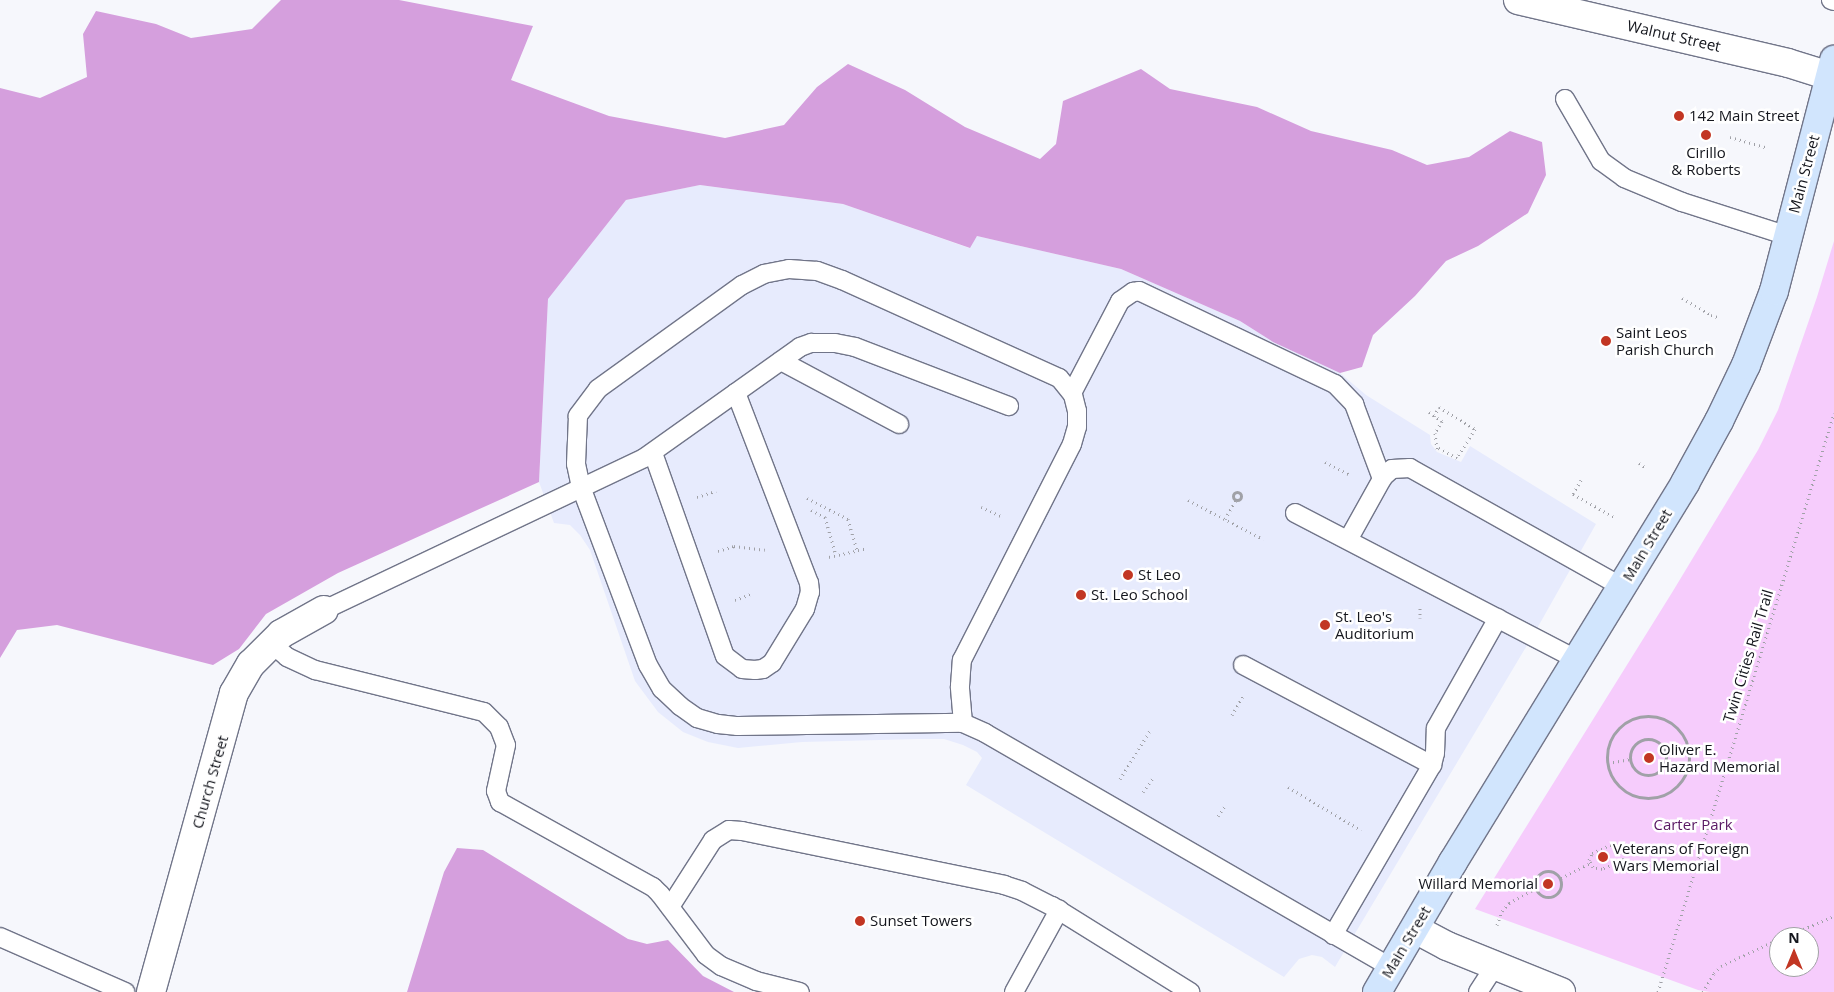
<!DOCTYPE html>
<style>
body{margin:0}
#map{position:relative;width:1834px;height:992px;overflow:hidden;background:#f6f7fc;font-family:"Open Sans",sans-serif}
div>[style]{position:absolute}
.built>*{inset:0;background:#e7ebfd}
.green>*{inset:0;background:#f6ccfc}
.forest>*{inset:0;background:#d59fdd}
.path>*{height:3px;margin-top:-1.5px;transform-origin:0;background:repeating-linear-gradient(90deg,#a0a1a7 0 1px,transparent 0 5px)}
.path>.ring{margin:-1.5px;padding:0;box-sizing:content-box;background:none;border:3px solid #a0a1a7;border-radius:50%}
.roads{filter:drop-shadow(1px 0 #717589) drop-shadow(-1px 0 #717589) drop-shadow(0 1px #717589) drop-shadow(0 -1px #717589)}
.lane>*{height:18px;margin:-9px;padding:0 9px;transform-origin:9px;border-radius:9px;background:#fff}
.street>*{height:28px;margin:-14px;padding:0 14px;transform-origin:14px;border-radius:14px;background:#fff}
.secondary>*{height:28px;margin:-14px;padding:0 14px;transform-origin:14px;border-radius:14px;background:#fff}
.primary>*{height:28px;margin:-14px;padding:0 14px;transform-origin:14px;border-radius:14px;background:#d1e5fd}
.dots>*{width:14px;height:14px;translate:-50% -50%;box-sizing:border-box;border:2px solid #fff;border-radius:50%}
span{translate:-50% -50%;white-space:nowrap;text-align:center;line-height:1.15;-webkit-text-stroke:5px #fff;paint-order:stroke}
.street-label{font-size:15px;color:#14161d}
.poi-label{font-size:15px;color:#14161d}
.left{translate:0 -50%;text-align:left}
.right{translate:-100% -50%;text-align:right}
.park-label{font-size:15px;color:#591863}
.north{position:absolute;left:1769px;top:927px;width:50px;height:50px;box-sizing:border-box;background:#fff;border:1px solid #a1a2a5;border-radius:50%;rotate:0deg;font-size:14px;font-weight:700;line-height:20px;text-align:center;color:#14161d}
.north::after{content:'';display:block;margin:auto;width:18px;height:22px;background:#c23623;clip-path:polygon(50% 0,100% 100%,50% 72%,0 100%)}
</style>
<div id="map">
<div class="built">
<div style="clip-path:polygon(700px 185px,843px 204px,969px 248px,977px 236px,1121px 269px,1240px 321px,1273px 342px,1340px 373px,1366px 395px,1430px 435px,1431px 444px,1437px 452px,1461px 462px,1470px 446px,1596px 524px,1535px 632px,1335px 967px,1322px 957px,1312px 955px,1299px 959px,1284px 977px,966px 785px,982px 758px,977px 752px,963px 745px,944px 739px,918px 739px,802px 742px,738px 748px,708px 742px,683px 732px,658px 712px,635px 681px,590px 550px,580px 535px,570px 525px,554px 523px,539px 482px,548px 298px,626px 200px)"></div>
</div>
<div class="green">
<div style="clip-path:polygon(evenodd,1834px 241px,1834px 992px,1710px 992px,1698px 990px,1475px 909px,1673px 591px,1758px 450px,1778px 410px,1817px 297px,1834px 241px,1779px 937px,1809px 937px,1809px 967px,1779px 967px,1779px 937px)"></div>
</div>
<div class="forest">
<div style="clip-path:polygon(281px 0,399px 0,533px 26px,511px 80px,609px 116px,725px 138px,784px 125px,817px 87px,848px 64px,905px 90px,965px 127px,1040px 159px,1056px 144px,1063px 101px,1141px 69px,1170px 89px,1257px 107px,1311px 131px,1392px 150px,1427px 165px,1469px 157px,1510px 131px,1542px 142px,1546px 175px,1528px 213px,1478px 246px,1446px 261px,1415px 296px,1373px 335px,1362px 367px,1340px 373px,1273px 342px,1240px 321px,1121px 269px,977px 236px,970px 248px,843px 204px,700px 185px,626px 200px,548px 299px,539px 482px,338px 573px,266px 614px,239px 649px,213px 665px,57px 625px,17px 630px,0 658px,0 88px,40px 98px,87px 77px,83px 34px,96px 11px,156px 24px,191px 38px,252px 29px)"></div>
<div style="clip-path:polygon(457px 848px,483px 850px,628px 939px,647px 944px,668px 940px,703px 976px,734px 992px,407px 992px,444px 872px)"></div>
</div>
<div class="path">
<div style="left:1730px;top:137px;width:37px;rotate:16deg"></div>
<div style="left:1682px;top:298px;width:34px;rotate:30deg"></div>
<div style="left:1711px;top:315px;width:9px;rotate:18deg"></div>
<div style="left:1429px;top:412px;width:16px;rotate:35deg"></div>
<div style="left:1442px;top:421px;width:14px;rotate:120deg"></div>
<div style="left:1435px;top:433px;width:16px;rotate:83deg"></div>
<div style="left:1434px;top:416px;width:10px;rotate:-61deg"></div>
<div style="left:1439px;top:407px;width:42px;rotate:31.4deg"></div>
<div style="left:1475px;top:429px;width:34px;rotate:122deg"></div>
<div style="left:1457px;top:458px;width:23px;rotate:-151deg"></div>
<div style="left:1325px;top:462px;width:27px;rotate:27deg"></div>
<div style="left:1639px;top:463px;width:7px;rotate:34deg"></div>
<div style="left:1581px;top:480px;width:16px;rotate:120deg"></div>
<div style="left:1573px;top:494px;width:47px;rotate:29.3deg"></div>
<div class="ring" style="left:1233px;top:492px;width:5px;height:5px"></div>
<div style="left:697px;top:497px;width:20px;rotate:-18deg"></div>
<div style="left:807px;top:498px;width:46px;rotate:27.1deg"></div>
<div style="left:848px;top:519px;width:32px;rotate:74deg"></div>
<div style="left:1188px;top:500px;width:85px;rotate:27.5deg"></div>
<div style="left:981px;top:507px;width:24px;rotate:24deg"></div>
<div style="left:811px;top:510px;width:16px;rotate:27deg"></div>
<div style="left:825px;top:517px;width:40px;rotate:74deg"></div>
<div style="left:1225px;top:519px;width:22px;rotate:-60deg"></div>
<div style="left:718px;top:551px;width:17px;rotate:-17deg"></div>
<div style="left:734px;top:546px;width:31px;rotate:7deg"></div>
<div style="left:829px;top:557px;width:39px;rotate:-13deg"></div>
<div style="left:735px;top:600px;width:17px;rotate:-21deg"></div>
<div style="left:1420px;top:608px;width:10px;rotate:90deg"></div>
<div style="left:1232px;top:715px;width:22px;rotate:-60deg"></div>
<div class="ring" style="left:1607px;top:716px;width:79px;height:79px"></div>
<div class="ring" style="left:1630px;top:739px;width:33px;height:33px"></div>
<div style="left:1666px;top:755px;width:24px;rotate:-12deg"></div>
<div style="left:1608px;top:763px;width:23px;rotate:-10deg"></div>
<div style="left:1120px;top:779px;width:59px;rotate:-58.2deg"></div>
<div style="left:1288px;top:787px;width:85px;rotate:30.5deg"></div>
<div style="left:1143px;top:792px;width:19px;rotate:-55deg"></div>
<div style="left:1218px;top:816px;width:11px;rotate:-56deg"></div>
<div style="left:1610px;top:845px;width:11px;rotate:15deg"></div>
<div style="left:1621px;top:848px;width:12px;rotate:81deg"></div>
<div style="left:1623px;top:860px;width:23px;rotate:157deg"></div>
<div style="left:1602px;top:869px;width:9px;rotate:-167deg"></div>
<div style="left:1593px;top:867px;width:8px;rotate:-120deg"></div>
<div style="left:1589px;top:860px;width:8px;rotate:-67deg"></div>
<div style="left:1592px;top:853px;width:20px;rotate:-24deg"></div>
<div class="ring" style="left:1535px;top:871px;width:23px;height:23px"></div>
<div style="left:1561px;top:878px;width:33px;rotate:-27deg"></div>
<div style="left:1497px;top:925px;width:15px;rotate:-70deg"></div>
<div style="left:1502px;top:911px;width:11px;rotate:-49deg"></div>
<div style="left:1509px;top:903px;width:31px;rotate:-29deg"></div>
<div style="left:1785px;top:937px;width:53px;rotate:-23.2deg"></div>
<div style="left:1658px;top:992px;width:605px;rotate:-73.09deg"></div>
<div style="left:1703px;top:992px;width:22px;rotate:-60deg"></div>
<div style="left:1714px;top:973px;width:10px;rotate:-45deg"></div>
<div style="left:1721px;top:966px;width:64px;rotate:-25deg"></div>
</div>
<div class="roads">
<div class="lane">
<div style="left:1831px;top:0;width:3px;rotate:18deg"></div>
<div style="left:1565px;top:99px;width:72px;rotate:59.9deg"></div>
<div style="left:1601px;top:161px;width:29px;rotate:36deg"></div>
<div style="left:1624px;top:178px;width:63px;rotate:22.5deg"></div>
<div style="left:1682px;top:202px;width:111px;rotate:17.8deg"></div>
<div style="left:781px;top:361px;width:134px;rotate:28.1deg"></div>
<div style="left:1072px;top:393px;width:104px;rotate:-62.4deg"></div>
<div style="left:1120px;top:301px;width:16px;rotate:-35deg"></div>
<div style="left:1133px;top:292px;width:6px;rotate:-9deg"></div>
<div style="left:1139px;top:291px;width:217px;rotate:25.4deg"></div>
<div style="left:1335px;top:384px;width:28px;rotate:46deg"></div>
<div style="left:1354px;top:404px;width:80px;rotate:69.5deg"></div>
<div style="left:653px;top:453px;width:215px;rotate:70.5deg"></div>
<div style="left:725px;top:656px;width:21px;rotate:37deg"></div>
<div style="left:742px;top:669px;width:13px;rotate:4deg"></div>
<div style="left:755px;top:670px;width:8px;rotate:-7deg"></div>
<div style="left:763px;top:669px;width:11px;rotate:-34deg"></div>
<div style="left:772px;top:663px;width:63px;rotate:-58.6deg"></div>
<div style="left:805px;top:609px;width:18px;rotate:-74deg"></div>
<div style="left:810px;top:592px;width:9px;rotate:-96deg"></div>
<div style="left:809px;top:583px;width:204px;rotate:-111deg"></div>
<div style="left:1295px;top:513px;width:318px;rotate:27.5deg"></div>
<div style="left:1348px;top:540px;width:72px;rotate:-60.9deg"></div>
<div style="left:1383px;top:477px;width:12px;rotate:-42deg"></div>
<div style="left:1392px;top:469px;width:18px;rotate:-3deg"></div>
<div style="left:1410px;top:468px;width:243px;rotate:29.3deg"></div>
<div style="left:324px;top:610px;width:354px;rotate:-25.4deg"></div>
<div style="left:644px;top:458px;width:191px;rotate:-35.4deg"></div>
<div style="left:800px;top:347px;width:12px;rotate:-20deg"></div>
<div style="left:811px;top:343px;width:24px"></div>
<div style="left:835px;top:343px;width:20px;rotate:11deg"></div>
<div style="left:855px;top:347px;width:165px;rotate:21deg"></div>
<div style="left:271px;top:643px;width:21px;rotate:41deg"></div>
<div style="left:287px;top:657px;width:31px;rotate:25deg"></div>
<div style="left:315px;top:670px;width:174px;rotate:14deg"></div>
<div style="left:484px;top:712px;width:21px;rotate:45deg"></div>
<div style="left:499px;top:727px;width:19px;rotate:69deg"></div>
<div style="left:506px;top:745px;width:47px;rotate:102.3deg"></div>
<div style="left:496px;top:791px;width:12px;rotate:70deg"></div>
<div style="left:500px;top:802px;width:175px;rotate:29.1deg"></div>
<div style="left:653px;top:887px;width:10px;rotate:45deg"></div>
<div style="left:660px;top:894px;width:76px;rotate:53deg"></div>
<div style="left:706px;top:955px;width:19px;rotate:36deg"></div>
<div style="left:721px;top:966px;width:38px;rotate:23deg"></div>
<div style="left:756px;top:981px;width:45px;rotate:14deg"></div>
<div style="left:1243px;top:665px;width:214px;rotate:27.9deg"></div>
<div style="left:963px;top:723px;width:37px;rotate:-95deg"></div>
<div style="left:960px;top:686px;width:26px;rotate:-86deg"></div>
<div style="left:962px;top:660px;width:242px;rotate:-63deg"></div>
<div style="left:1072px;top:444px;width:18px;rotate:-74deg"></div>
<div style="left:1077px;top:427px;width:16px;rotate:-90deg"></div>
<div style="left:1077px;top:411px;width:16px;rotate:-104deg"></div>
<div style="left:1073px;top:395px;width:22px;rotate:-129deg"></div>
<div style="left:1059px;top:378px;width:238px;rotate:-155.7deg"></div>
<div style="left:842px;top:280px;width:27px;rotate:-160deg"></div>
<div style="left:817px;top:271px;width:28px;rotate:-176deg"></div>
<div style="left:789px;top:269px;width:25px;rotate:169deg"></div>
<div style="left:764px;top:274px;width:25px;rotate:153deg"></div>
<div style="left:742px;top:285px;width:178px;rotate:144.2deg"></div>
<div style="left:598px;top:389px;width:34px;rotate:127deg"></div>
<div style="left:578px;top:416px;width:48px;rotate:92.4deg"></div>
<div style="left:576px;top:464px;width:24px;rotate:78deg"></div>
<div style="left:581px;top:487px;width:190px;rotate:69.4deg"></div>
<div style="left:648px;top:665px;width:28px;rotate:60deg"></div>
<div style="left:662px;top:689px;width:25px;rotate:43deg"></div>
<div style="left:680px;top:706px;width:21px;rotate:35deg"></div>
<div style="left:697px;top:718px;width:22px;rotate:16deg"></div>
<div style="left:718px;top:724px;width:20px;rotate:6deg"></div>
<div style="left:738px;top:726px;width:225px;rotate:-0.8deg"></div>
<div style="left:963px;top:723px;width:24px;rotate:24deg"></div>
<div style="left:985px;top:733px;width:469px;rotate:30deg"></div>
<div style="left:670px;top:907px;width:80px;rotate:-57.3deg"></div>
<div style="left:713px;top:840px;width:19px;rotate:-32deg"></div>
<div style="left:729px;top:830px;width:13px;rotate:4deg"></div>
<div style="left:742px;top:831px;width:268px;rotate:11.6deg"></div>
<div style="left:1004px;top:885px;width:19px;rotate:18deg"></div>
<div style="left:1022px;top:891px;width:34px;rotate:27deg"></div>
<div style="left:1052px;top:906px;width:163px;rotate:31.9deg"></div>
<div style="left:1333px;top:935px;width:197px;rotate:-59.8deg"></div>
<div style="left:1432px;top:765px;width:12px;rotate:-76deg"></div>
<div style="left:1435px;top:753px;width:25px;rotate:-88deg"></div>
<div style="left:1436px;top:728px;width:126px;rotate:-60.6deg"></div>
<div style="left:0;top:937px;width:137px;rotate:23.7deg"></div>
<div style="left:1014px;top:992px;width:94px;rotate:-61.2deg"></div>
<div style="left:1478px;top:992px;width:31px;rotate:-57deg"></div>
</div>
<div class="street">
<div style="left:1415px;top:929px;width:36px;rotate:28deg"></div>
<div style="left:1447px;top:946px;width:123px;rotate:22deg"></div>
<div style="left:151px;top:992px;width:310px;rotate:-74.5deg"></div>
<div style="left:234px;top:693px;width:34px;rotate:-60deg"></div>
<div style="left:251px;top:664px;width:42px;rotate:-45deg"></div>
<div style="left:281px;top:634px;width:49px;rotate:-29.2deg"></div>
</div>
<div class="secondary">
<div style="left:1518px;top:0;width:277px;rotate:13.1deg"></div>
<div style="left:1788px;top:63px;width:44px;rotate:17.2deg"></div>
</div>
<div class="primary">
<div style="left:1377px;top:992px;width:151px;rotate:-59.7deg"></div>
<div style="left:1453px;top:862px;width:444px;rotate:-58.5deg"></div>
<div style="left:1685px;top:483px;width:71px;rotate:-61.3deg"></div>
<div style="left:1719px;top:421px;width:62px;rotate:-64.3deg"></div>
<div style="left:1746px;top:365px;width:79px;rotate:-69.3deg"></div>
<div style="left:1774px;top:291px;width:239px;rotate:-75.4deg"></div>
</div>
</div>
<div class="dots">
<div style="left:1679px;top:116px;background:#c23623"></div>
<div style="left:1706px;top:135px;background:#c23623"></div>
<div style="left:1606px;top:341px;background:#c23623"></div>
<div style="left:1128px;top:575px;background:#c23623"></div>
<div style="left:1081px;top:595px;background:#c23623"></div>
<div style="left:1325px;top:625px;background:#c23623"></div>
<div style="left:1649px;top:758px;background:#c23623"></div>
<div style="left:1603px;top:857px;background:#c23623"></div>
<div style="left:1548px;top:884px;background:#c23623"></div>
<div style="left:860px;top:921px;background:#c23623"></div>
</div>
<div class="street-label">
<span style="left:1674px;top:36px;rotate:13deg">Walnut Street</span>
<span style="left:1804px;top:174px;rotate:-75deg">Main Street</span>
<span style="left:1647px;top:545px;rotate:-59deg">Main Street</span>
<span style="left:1748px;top:656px;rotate:-73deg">Twin Cities Rail Trail</span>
<span style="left:210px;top:782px;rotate:-74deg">Church Street</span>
<span style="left:1406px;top:942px;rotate:-59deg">Main Street</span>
</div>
<div class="poi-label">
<span class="left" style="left:1689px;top:116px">142 Main Street</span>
<span style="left:1706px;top:161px">Cirillo<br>&amp; Roberts</span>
<span class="left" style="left:1616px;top:341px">Saint Leos<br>Parish Church</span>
<span class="left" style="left:1138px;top:575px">St Leo</span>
<span class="left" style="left:1091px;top:595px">St. Leo School</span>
<span class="left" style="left:1335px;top:625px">St. Leo's<br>Auditorium</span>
<span class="left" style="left:1659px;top:758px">Oliver E.<br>Hazard Memorial</span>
<span class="left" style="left:1613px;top:857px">Veterans of Foreign<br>Wars Memorial</span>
<span class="right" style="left:1538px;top:884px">Willard Memorial</span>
<span class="left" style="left:870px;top:921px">Sunset Towers</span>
</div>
<div class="park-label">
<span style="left:1693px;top:825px">Carter Park</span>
</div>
<div class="north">N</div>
</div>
